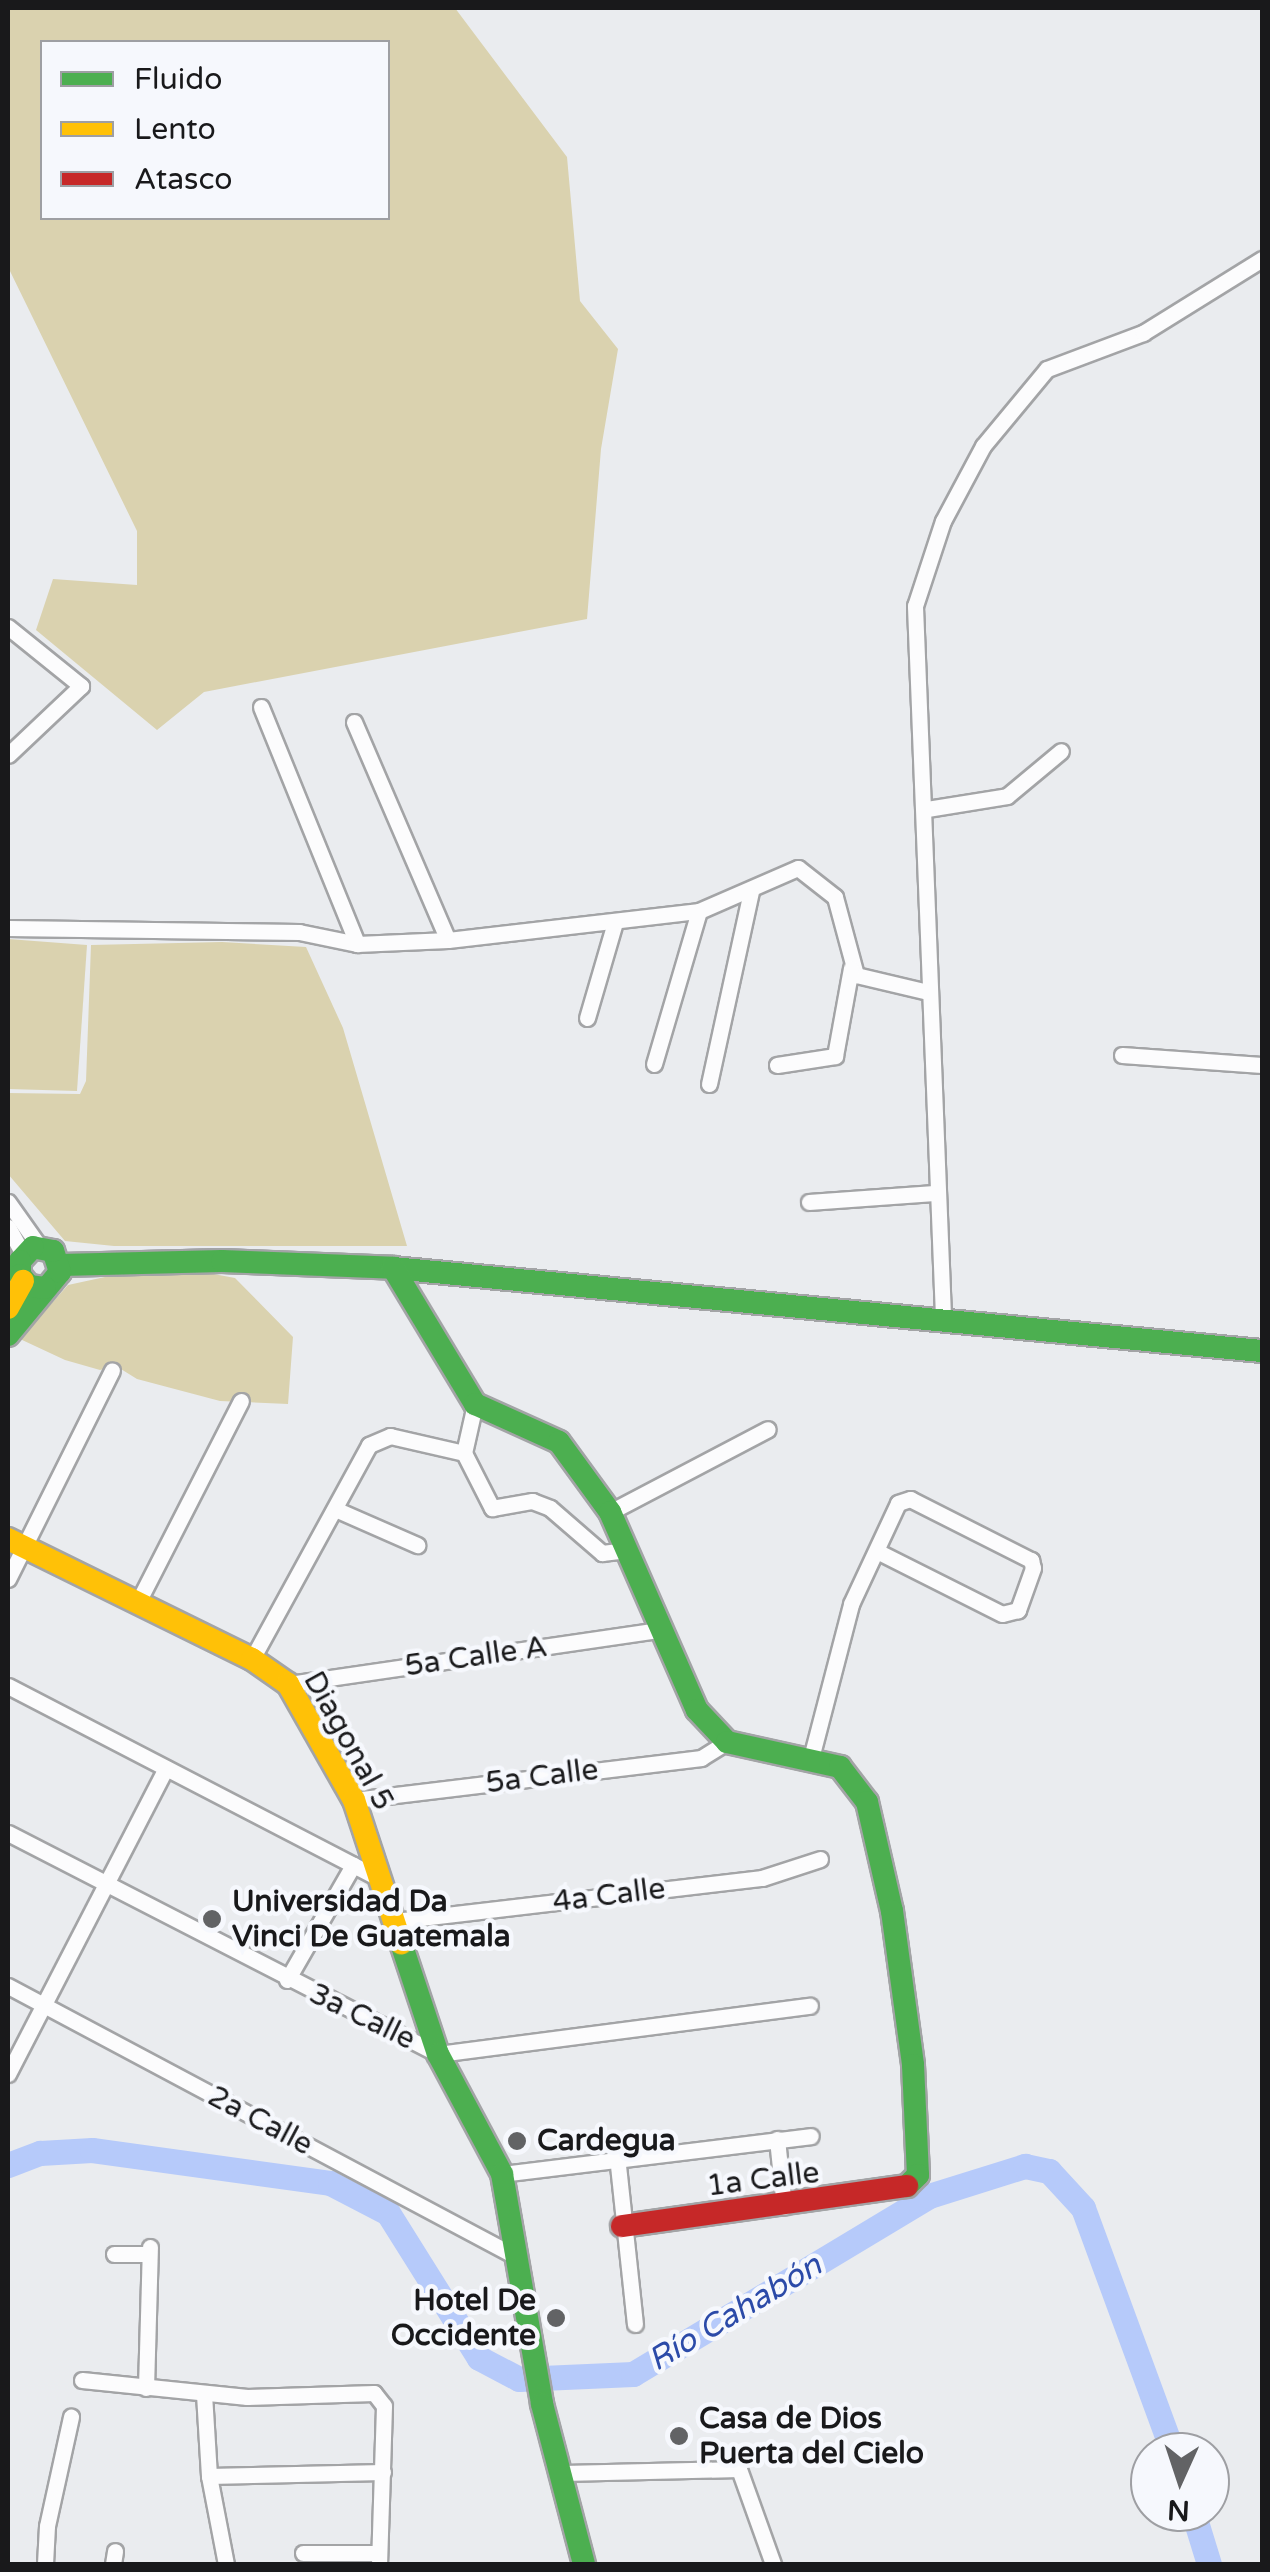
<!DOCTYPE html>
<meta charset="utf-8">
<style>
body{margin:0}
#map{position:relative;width:1270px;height:2572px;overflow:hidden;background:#eaecef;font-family:"Varela Round",sans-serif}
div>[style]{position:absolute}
.green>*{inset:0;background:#dad2af}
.river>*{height:25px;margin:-12.5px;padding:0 12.5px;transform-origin:12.5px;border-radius:12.5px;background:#b6cafa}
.roads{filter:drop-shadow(2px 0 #a3a4a6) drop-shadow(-2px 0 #a3a4a6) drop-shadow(0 2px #a3a4a6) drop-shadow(0 -2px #a3a4a6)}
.street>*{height:15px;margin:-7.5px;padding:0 7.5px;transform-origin:7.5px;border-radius:7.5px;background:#fcfcfd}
.fast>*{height:22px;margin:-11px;padding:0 11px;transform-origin:11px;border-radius:11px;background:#4caf50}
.slow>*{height:22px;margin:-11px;padding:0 11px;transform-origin:11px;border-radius:11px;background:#ffc107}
.jam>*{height:22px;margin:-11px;padding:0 11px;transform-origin:11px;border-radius:11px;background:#c62828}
.dots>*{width:28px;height:28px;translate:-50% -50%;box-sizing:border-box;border:5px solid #f6f8fd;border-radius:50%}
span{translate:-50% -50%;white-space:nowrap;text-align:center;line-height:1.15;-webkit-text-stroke:9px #f6f8fd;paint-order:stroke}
.street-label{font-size:30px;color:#19191b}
.poi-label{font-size:30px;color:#19191b;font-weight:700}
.left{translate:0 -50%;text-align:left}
.right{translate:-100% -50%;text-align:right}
.water-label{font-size:32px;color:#2b4aa8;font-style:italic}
.frame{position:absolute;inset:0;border:10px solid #19191b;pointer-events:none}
.legend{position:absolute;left:40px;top:40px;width:350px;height:180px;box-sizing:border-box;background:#f6f8fd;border:2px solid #9e9fa3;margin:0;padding:12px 18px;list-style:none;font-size:30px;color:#19191b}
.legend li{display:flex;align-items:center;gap:20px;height:50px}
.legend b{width:50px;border:2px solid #9e9fa3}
.north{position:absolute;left:1130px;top:2432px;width:100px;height:100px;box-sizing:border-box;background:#f6f8fd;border:2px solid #9e9fa3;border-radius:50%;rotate:183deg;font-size:28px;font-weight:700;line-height:40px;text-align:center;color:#19191b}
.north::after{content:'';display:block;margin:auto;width:35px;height:45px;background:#626365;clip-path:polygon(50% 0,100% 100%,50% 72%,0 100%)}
</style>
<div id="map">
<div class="green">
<div style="clip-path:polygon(evenodd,8px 8px,455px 8px,567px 157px,580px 301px,618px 349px,601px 449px,587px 619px,204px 692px,157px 730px,36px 630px,53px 579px,137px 585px,137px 531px,8px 267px,8px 8px,42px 42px,388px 42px,388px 218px,42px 218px,42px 42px)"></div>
<div style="clip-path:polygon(8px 939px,87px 945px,77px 1091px,8px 1089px)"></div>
<div style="clip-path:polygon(222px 942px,306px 947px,343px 1028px,407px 1246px,114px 1246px,65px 1241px,8px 1174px,8px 1093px,80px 1094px,86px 1081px,91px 945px)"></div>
<div style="clip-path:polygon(128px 1272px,192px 1270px,235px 1278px,293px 1337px,288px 1404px,220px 1401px,137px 1379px,116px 1366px,100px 1370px,65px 1360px,20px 1339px,68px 1285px)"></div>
</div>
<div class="river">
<div style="left:8px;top:2165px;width:34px;rotate:-21deg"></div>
<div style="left:40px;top:2153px;width:52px;rotate:-3.3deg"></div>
<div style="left:92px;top:2150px;width:240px;rotate:7.9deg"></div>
<div style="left:330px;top:2183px;width:65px;rotate:27.3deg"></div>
<div style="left:388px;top:2213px;width:171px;rotate:57.9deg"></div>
<div style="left:479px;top:2358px;width:45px;rotate:27.7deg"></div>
<div style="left:519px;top:2379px;width:114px;rotate:-2.5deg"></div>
<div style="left:633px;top:2374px;width:345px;rotate:-31deg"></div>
<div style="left:929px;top:2196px;width:101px;rotate:-17.4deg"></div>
<div style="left:1025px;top:2166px;width:25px;rotate:12deg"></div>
<div style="left:1049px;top:2171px;width:50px;rotate:47.4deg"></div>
<div style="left:1083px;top:2208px;width:260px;rotate:69.8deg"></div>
<div style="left:1193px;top:2512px;width:54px;rotate:72.9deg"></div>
</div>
<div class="roads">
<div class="street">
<div style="left:8px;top:627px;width:94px;rotate:38.9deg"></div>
<div style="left:81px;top:686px;width:100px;rotate:136.6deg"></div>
<div style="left:261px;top:707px;width:256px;rotate:67.9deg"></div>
<div style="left:354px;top:722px;width:237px;rotate:66.7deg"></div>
<div style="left:927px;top:809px;width:81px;rotate:-9.2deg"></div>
<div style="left:1007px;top:796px;width:70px;rotate:-39.8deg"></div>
<div style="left:8px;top:928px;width:291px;rotate:0.8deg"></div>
<div style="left:299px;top:932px;width:59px;rotate:11.7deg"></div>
<div style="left:357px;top:944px;width:91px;rotate:-2.5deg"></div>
<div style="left:448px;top:940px;width:253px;rotate:-6.6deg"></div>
<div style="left:699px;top:911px;width:108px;rotate:-23.5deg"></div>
<div style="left:798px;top:868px;width:47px;rotate:38.1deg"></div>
<div style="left:835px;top:897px;width:81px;rotate:74.9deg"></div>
<div style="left:856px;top:975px;width:74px;rotate:13.3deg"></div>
<div style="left:587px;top:1018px;width:100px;rotate:-73.7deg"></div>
<div style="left:1122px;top:1055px;width:140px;rotate:4.1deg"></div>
<div style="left:654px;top:1064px;width:159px;rotate:-73.6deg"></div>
<div style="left:777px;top:1065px;width:59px;rotate:-8.8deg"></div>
<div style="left:835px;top:1056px;width:89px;rotate:-79.7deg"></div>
<div style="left:709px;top:1084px;width:198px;rotate:-77.7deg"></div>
<div style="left:8px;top:1202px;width:54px;rotate:54.8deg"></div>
<div style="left:809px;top:1202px;width:125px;rotate:-4.1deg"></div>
<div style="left:8px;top:1227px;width:31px;rotate:61deg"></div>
<div style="left:943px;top:1316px;width:711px;rotate:-92.26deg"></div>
<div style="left:915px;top:606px;width:89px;rotate:-71.8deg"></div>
<div style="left:943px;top:521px;width:85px;rotate:-61.9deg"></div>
<div style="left:983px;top:446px;width:100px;rotate:-50.3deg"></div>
<div style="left:1047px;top:369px;width:103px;rotate:-20.6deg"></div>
<div style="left:1143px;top:333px;width:140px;rotate:-31.9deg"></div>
<div style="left:464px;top:1453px;width:62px;rotate:63deg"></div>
<div style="left:492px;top:1508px;width:41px;rotate:-9.9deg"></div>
<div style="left:532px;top:1501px;width:19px;rotate:21deg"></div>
<div style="left:550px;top:1508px;width:69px;rotate:40.9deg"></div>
<div style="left:602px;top:1553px;width:23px;rotate:-7deg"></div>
<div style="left:335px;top:1509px;width:90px;rotate:23.7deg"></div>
<div style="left:610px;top:1512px;width:178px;rotate:-27.7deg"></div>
<div style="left:8px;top:1579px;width:233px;rotate:-63.5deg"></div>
<div style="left:137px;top:1604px;width:228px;rotate:-62.9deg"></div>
<div style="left:252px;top:1659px;width:244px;rotate:-61.3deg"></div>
<div style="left:369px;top:1445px;width:23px;rotate:-23deg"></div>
<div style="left:390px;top:1436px;width:76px;rotate:12.9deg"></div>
<div style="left:464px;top:1453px;width:50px;rotate:-77.3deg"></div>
<div style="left:288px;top:1684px;width:380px;rotate:-8.3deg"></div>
<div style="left:8px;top:1686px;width:421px;rotate:27.4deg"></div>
<div style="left:811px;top:1758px;width:159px;rotate:-75.4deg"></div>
<div style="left:851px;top:1604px;width:111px;rotate:-65deg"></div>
<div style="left:898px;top:1503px;width:13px;rotate:-18deg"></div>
<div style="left:910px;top:1499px;width:136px;rotate:26.8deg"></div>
<div style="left:1031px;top:1560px;width:8px;rotate:76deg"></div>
<div style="left:1033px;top:1568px;width:45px;rotate:109.7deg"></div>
<div style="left:1018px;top:1610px;width:16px;rotate:166deg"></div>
<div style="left:1002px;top:1614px;width:140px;rotate:-153.3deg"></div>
<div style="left:354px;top:1800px;width:350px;rotate:-6.9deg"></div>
<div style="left:701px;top:1758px;width:31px;rotate:-32deg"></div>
<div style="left:8px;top:1833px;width:483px;rotate:27.2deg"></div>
<div style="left:438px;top:2054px;width:375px;rotate:-7.4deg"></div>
<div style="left:395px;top:1921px;width:370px;rotate:-6.7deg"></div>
<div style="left:762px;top:1878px;width:61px;rotate:-18.1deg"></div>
<div style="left:287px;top:1980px;width:133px;rotate:-60.1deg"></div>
<div style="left:8px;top:1986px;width:572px;rotate:28.04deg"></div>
<div style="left:8px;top:2074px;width:344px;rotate:-62.7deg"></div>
<div style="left:777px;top:2139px;width:68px;rotate:84.1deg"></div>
<div style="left:617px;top:2156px;width:169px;rotate:83.9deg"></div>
<div style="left:502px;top:2174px;width:311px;rotate:-7deg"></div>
<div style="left:114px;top:2254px;width:35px"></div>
<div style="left:82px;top:2380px;width:166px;rotate:5.9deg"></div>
<div style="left:247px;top:2397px;width:127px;rotate:-1.8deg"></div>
<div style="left:374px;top:2393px;width:16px;rotate:52deg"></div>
<div style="left:384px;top:2406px;width:158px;rotate:91.8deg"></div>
<div style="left:146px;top:2388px;width:141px;rotate:-88.4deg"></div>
<div style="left:204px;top:2394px;width:82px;rotate:86.5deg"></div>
<div style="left:209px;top:2476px;width:90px;rotate:79.1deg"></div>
<div style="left:563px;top:2473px;width:176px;rotate:-1.3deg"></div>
<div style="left:739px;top:2469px;width:101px;rotate:70.3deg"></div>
<div style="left:209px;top:2476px;width:174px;rotate:-1.3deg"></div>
<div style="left:303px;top:2553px;width:76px"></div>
<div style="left:45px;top:2564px;width:38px;rotate:-87deg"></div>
<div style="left:47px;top:2526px;width:112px;rotate:-77.6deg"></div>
<div style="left:113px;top:2564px;width:13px;rotate:-81deg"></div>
</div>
<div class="fast">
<div style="left:61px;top:1265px;width:161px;rotate:-1.4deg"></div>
<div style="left:222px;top:1261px;width:171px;rotate:2.3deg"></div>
<div style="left:393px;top:1268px;width:873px;rotate:5.46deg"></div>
<div style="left:393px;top:1268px;width:159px;rotate:58.9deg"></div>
<div style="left:475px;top:1404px;width:92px;rotate:24.3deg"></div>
<div style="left:559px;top:1442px;width:87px;rotate:53.9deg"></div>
<div style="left:610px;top:1512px;width:216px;rotate:66.3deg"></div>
<div style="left:697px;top:1710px;width:44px;rotate:46.8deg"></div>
<div style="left:727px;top:1742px;width:116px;rotate:12.5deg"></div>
<div style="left:840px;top:1767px;width:44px;rotate:52.4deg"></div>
<div style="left:867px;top:1802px;width:112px;rotate:77.1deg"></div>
<div style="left:892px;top:1911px;width:155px;rotate:82.2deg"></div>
<div style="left:913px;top:2065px;width:110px;rotate:87.4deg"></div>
<div style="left:918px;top:2175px;width:16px;rotate:135deg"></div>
<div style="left:8px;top:1335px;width:82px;rotate:-50.5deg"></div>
<div style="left:60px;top:1272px;width:22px;rotate:-108deg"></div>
<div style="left:53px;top:1251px;width:20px;rotate:-169deg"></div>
<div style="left:33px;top:1247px;width:19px;rotate:133deg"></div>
<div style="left:20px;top:1261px;width:14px;rotate:90deg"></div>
<div style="left:20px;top:1275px;width:14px;rotate:51deg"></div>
<div style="left:29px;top:1286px;width:16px;rotate:7deg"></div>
<div style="left:401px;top:1943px;width:117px;rotate:71.6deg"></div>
<div style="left:438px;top:2054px;width:136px;rotate:61.9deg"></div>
<div style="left:502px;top:2174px;width:233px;rotate:80.1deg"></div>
<div style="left:542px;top:2404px;width:165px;rotate:75.3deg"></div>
</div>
<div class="slow">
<div style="left:8px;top:1308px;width:31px;rotate:-61deg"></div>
<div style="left:8px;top:1539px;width:272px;rotate:26.2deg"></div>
<div style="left:252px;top:1659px;width:44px;rotate:34.8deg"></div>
<div style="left:288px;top:1684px;width:133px;rotate:60.4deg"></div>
<div style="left:354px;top:1800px;width:151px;rotate:71.8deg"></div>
</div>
<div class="jam">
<div style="left:622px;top:2226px;width:288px;rotate:-8deg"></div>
</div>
</div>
<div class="dots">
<div style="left:212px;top:1919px;background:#626365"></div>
<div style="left:517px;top:2141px;background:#626365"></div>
<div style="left:556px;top:2318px;background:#626365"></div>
<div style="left:679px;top:2436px;background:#626365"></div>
</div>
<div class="street-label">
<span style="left:476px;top:1657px;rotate:-8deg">5a Calle A</span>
<span style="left:348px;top:1741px;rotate:61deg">Diagonal 5</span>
<span style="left:542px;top:1777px;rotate:-7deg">5a Calle</span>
<span style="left:609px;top:1896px;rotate:-7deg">4a Calle</span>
<span style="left:362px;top:2017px;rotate:26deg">3a Calle</span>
<span style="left:260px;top:2121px;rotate:28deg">2a Calle</span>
<span style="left:763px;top:2180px;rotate:-7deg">1a Calle</span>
</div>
<div class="poi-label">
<span class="left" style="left:232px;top:1919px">Universidad Da<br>Vinci De Guatemala</span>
<span class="left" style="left:537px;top:2141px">Cardegua</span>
<span class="right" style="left:536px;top:2318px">Hotel De<br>Occidente</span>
<span class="left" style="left:699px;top:2436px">Casa de Dios<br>Puerta del Cielo</span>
</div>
<div class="water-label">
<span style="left:735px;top:2313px;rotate:-31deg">Río Cahabón</span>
</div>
<div class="frame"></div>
<ul class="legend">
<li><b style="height:12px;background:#4caf50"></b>Fluido</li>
<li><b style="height:12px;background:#ffc107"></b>Lento</li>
<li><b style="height:12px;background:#c62828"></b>Atasco</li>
</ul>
<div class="north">N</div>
</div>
